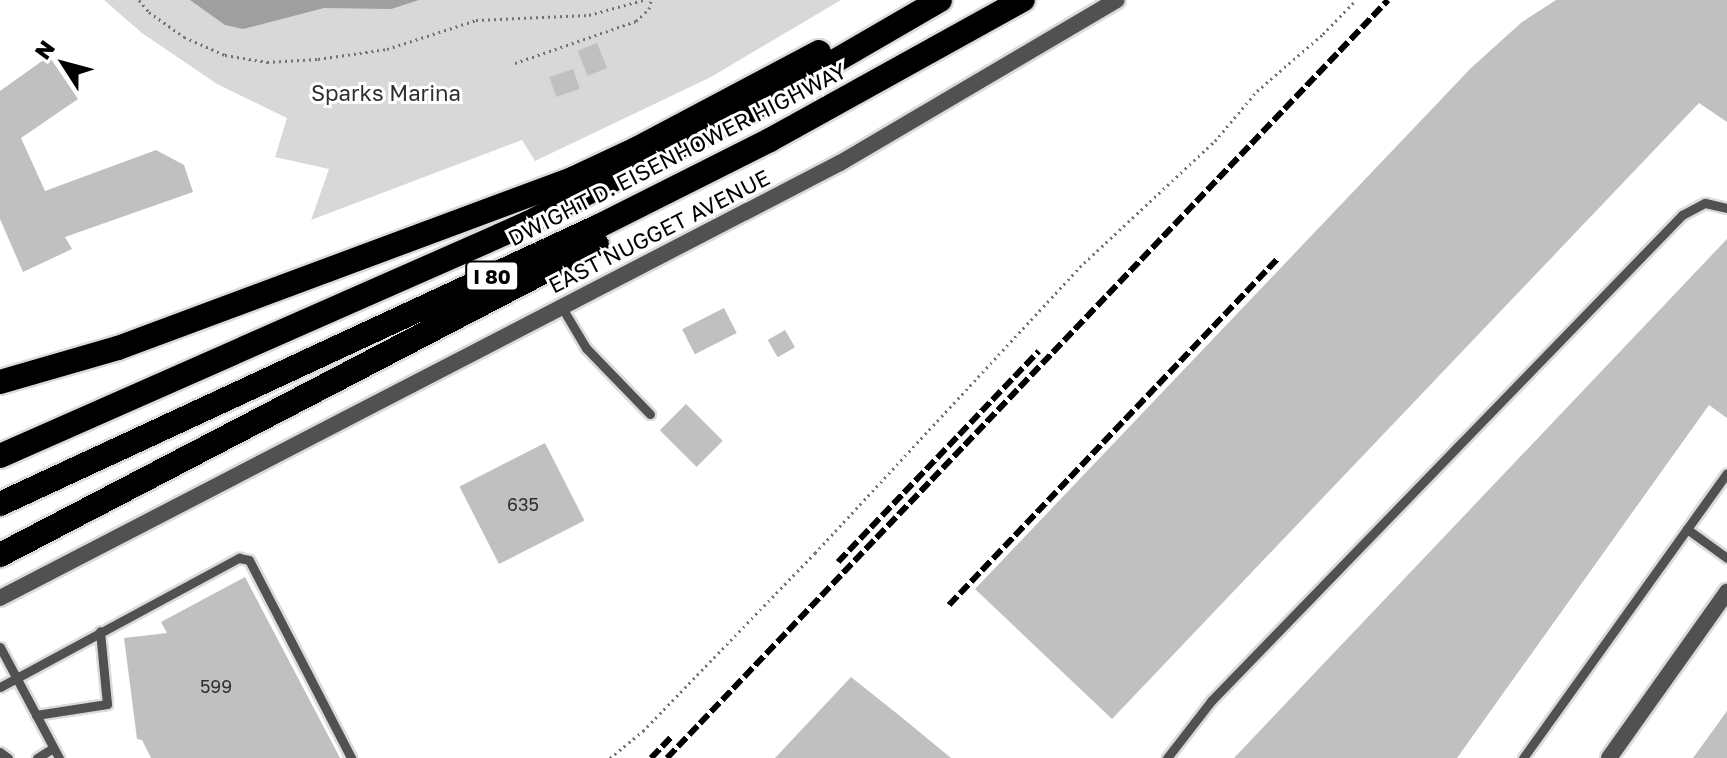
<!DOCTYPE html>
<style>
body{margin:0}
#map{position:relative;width:1727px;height:758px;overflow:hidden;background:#fff;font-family:"Golos Text",sans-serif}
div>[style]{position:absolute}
.green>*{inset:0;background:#d8d8d8}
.water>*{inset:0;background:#9f9f9f}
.building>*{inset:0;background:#c0c0c0;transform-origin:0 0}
.path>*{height:3px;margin-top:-1.5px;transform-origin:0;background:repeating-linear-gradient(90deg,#737373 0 2px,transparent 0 6px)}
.roads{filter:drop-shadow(2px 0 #dbdbdb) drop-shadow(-2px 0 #dbdbdb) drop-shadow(0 2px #dbdbdb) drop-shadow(0 -2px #dbdbdb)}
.service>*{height:9px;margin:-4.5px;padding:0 4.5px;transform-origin:4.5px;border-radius:4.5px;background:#515151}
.minor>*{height:16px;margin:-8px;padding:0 8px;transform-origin:8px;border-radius:8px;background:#515151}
.tertiary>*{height:16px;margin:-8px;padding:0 8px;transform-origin:8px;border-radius:8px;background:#515151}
.motorway>*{height:24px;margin:-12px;padding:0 12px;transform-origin:12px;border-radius:12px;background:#000}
.rail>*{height:6px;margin-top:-3px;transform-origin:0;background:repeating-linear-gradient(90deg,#000 0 12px,transparent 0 16px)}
span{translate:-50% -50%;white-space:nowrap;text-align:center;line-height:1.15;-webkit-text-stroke:6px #fff;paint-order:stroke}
.number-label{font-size:18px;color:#303030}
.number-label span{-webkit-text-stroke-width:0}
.shield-label span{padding:2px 6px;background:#fff;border:2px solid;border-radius:6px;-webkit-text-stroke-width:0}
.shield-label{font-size:20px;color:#000;font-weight:700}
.park-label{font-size:22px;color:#2f2f2f}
.street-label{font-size:22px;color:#000}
.north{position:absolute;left:24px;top:24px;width:80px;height:80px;-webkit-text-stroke:6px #fff;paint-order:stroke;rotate:306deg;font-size:22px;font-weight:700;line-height:32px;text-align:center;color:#000}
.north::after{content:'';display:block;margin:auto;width:28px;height:36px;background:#000;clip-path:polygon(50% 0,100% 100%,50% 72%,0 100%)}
</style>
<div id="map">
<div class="green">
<div style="clip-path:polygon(104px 0,841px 0,711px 77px,535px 161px,522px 140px,311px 220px,329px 169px,275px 157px,287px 118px,217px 84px,142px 33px)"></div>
</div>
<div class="water">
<div style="clip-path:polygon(190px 0,419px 0,391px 9px,324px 8px,243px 29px,225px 25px)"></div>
</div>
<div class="building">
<div style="clip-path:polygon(1556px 0,1727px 0,1727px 122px,1699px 103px,1112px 719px,975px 589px,1471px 68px,1522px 22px)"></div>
<div style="left:597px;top:43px;width:27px;height:21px;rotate:68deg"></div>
<div style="clip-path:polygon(49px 56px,78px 99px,21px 138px,45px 191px,156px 150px,184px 165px,193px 192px,65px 237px,72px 249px,23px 272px,0 219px,0 91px)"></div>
<div style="left:573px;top:69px;width:21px;height:25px;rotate:71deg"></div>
<div style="clip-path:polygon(1727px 239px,1727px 418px,1709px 405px,1457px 758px,1234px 758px)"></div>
<div style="left:724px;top:308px;width:28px;height:47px;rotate:63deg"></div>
<div style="left:785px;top:330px;width:20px;height:20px;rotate:60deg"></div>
<div style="left:686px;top:404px;width:52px;height:37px;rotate:45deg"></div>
<div style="left:545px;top:443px;width:87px;height:96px;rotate:63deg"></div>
<div style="clip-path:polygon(245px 577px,340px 758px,151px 758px,142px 740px,137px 739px,124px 638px,167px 633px,161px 622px)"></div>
<div style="clip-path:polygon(851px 677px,900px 716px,951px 758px,775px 758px)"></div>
<div style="clip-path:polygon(1727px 711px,1727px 758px,1693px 758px)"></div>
</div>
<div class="path">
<div style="left:139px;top:0;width:16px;rotate:50deg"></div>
<div style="left:149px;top:12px;width:43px;rotate:35.5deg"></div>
<div style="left:184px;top:37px;width:45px;rotate:23.7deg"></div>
<div style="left:225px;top:55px;width:43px;rotate:9.5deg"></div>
<div style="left:267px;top:62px;width:51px;rotate:-3.4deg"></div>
<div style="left:318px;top:59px;width:70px;rotate:-8.2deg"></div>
<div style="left:387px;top:49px;width:94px;rotate:-18deg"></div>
<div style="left:476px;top:20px;width:113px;rotate:-2.5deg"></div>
<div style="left:589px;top:15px;width:56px;rotate:-15.5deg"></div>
<div style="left:515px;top:63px;width:128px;rotate:-19.1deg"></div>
<div style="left:636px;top:21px;width:18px;rotate:-43deg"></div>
<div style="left:649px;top:9px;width:9px;rotate:-77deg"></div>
<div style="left:610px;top:758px;width:43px;rotate:-39.3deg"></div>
<div style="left:643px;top:731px;width:248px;rotate:-46deg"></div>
<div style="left:815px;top:553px;width:396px;rotate:-47.2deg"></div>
<div style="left:1084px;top:263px;width:179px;rotate:-43deg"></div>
<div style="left:1215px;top:141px;width:65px;rotate:-50deg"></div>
<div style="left:1257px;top:91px;width:87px;rotate:-40.8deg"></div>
<div style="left:1323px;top:34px;width:47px;rotate:-45.9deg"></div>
</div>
<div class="roads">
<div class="service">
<div style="left:561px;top:306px;width:49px;rotate:59.2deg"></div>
<div style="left:586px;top:348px;width:92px;rotate:45.9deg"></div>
<div style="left:1687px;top:529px;width:49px;rotate:35.9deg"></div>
<div style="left:0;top:647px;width:126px;rotate:62deg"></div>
<div style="left:0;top:687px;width:272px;rotate:-28.4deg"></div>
<div style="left:239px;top:558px;width:10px;rotate:11deg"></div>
<div style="left:249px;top:560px;width:223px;rotate:62.7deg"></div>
<div style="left:36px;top:715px;width:72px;rotate:-8.8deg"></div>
<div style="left:107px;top:704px;width:73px;rotate:-95.5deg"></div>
<div style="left:0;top:752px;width:10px;rotate:37deg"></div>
<div style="left:37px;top:758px;width:19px;rotate:-32deg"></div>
<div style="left:1167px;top:758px;width:72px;rotate:-52.3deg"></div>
<div style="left:1211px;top:701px;width:677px;rotate:-45.9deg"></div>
<div style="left:1682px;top:215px;width:26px;rotate:-28deg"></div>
<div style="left:1705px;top:203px;width:23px;rotate:13deg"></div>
<div style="left:1523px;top:758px;width:350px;rotate:-54.4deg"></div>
</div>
<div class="minor">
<div style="left:0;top:598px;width:946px;rotate:-27.38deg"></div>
<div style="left:840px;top:163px;width:321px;rotate:-30.5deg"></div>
</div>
<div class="tertiary">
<div style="left:1609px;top:758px;width:204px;rotate:-54.6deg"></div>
</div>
<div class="motorway">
<div style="left:0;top:382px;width:123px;rotate:-16.1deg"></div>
<div style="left:118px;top:348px;width:484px;rotate:-20.4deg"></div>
<div style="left:572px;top:179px;width:71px;rotate:-25.1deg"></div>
<div style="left:636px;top:149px;width:207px;rotate:-27.9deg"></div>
<div style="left:0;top:456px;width:577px;rotate:-23.81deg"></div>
<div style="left:528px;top:223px;width:246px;rotate:-26.9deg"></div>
<div style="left:747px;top:112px;width:223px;rotate:-30.1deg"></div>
<div style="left:0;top:504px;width:660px;rotate:-24.9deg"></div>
<div style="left:599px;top:226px;width:191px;rotate:-26.7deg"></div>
<div style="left:770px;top:140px;width:289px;rotate:-29deg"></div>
<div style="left:0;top:555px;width:673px;rotate:-27.52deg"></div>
</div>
</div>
<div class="rail">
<div style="left:838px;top:562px;width:291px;rotate:-46.4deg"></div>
<div style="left:949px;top:605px;width:478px;rotate:-46.5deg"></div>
<div style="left:651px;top:758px;width:30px;rotate:-46deg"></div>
<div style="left:667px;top:758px;width:1046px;rotate:-46.43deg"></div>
</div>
<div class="number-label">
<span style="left:523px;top:504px">635</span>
<span style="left:216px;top:686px">599</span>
</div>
<div class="shield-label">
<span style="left:492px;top:276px">I 80</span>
</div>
<div class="park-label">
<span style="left:386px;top:93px">Sparks Marina</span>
</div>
<div class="street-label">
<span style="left:677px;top:154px;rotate:-27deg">DWIGHT D. EISENHOWER HIGHWAY</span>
<span style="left:659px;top:231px;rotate:-27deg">EAST NUGGET AVENUE</span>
</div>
<div class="north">N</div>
</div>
